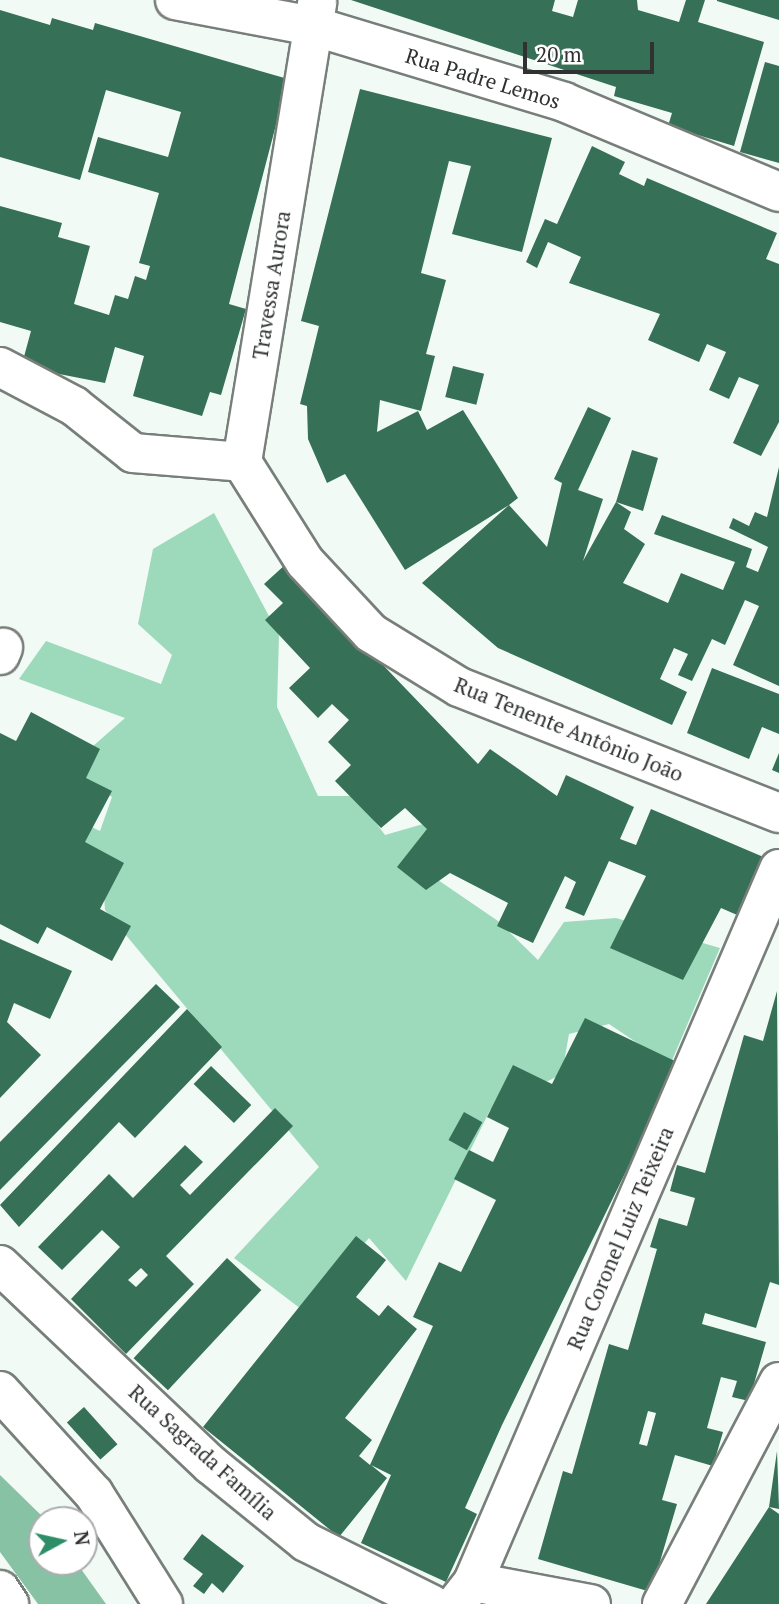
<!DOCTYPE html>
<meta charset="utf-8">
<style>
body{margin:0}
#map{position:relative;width:779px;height:1604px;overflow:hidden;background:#f2faf6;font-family:"PT Serif",serif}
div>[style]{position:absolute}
.forest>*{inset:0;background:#9dd9bb}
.water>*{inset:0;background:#87c2a5}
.building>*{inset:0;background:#367056;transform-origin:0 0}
.roads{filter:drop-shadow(2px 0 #787f7b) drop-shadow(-2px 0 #787f7b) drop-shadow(0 2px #787f7b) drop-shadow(0 -2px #787f7b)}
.street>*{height:38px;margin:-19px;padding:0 19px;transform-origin:19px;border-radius:19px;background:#fff}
.secondary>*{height:38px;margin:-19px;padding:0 19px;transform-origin:19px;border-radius:19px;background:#fff}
span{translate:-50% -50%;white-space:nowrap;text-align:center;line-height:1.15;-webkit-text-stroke:7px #fff;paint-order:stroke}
.street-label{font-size:21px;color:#2f3231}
.north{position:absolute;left:28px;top:1506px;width:70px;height:70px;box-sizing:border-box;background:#fff;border:2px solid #acadad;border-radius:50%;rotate:82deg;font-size:19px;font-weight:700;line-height:28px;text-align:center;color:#2f3231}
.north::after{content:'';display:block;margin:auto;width:24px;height:32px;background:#2d8e67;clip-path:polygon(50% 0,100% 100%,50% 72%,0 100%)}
.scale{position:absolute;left:523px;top:42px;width:131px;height:32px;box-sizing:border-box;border:4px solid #2f3231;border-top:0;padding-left:9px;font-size:21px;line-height:24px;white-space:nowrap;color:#2f3231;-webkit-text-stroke:5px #fff;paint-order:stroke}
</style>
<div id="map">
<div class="forest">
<div style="clip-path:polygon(214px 513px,279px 635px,277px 707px,318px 796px,356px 796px,385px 835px,451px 816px,435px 878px,498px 921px,538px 960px,564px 922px,616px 918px,720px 948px,670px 1065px,609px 1024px,569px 1034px,562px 1074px,490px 1110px,406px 1281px,369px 1238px,305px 1312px,234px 1258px,319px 1167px,105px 910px,102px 868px,47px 806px,100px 831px,112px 797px,68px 768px,125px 718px,19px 679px,46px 641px,161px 684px,172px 655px,138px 624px,153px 549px)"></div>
</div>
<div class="water">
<div style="clip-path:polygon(0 1475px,46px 1520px,42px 1562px,76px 1562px,106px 1604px,38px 1604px,0 1552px)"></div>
</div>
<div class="building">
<div style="clip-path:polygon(351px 0,555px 0,552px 11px,573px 17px,578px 0,637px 0,638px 10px,679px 22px,686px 0,705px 0,698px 22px,764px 42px,734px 146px,668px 126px,672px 113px,614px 96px,616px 87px)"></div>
<div style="clip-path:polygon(717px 0,779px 0,779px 20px,717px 1px)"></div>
<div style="clip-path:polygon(0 10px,50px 25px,52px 18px,93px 30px,95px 23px,288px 79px,229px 304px,246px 309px,221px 395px,210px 392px,202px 416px,133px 396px,144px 356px,115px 347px,105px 383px,54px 373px,22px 364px,31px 331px,0 322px,0 206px,62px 223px,58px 237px,90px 246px,74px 304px,109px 315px,115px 295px,128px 299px,135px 276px,146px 280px,150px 266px,139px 263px,159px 193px,88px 172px,98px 137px,168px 157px,181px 112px,106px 90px,80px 180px,0 157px)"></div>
<div style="clip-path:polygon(765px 62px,779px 66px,779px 163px,740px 152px)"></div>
<div style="clip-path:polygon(360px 89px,552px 138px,522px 252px,452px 234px,471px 166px,449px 161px,421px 273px,446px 280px,426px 354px,435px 356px,421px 411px,380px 400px,377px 432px,418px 411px,427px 430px,463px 410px,518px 498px,509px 505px,547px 547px,562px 483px,554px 479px,588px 407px,611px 418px,578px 490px,603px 499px,583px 561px,616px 502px,632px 450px,658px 458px,643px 511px,616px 502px,631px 512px,624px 529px,645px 544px,623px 583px,668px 603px,681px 573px,723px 590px,735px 562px,654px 534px,662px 515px,752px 549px,746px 567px,758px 572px,768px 547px,729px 528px,733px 518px,749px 526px,755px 512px,767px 517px,779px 467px,779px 686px,733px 665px,759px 606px,745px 600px,725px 645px,712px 639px,692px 681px,678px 675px,688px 654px,674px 648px,660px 679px,687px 692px,672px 725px,498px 648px,422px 583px,509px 505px,405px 570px,345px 474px,327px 483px,308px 439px,307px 406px,300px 404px,319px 326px,301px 321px)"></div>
<div style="clip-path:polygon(592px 146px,625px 162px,619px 174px,644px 186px,647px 178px,777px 233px,766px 259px,779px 264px,779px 422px,761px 456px,733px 443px,759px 385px,739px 377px,729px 399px,709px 390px,726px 352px,707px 344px,699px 362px,648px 340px,660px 314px,569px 283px,581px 257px,548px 242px,537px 268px,526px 262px,545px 219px,557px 224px)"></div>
<div style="left:453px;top:366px;width:32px;height:32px;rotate:14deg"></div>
<div style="clip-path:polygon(286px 564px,478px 764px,490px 749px,557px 796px,566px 775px,634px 807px,620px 839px,636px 845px,651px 809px,775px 862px,751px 921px,721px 908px,683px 980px,610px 948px,646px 876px,609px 861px,584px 916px,565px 908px,576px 882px,565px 876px,533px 943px,497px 926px,508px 903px,450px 873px,426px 890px,397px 867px,427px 829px,405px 808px,381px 828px,335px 781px,351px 765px,328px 742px,349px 720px,332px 704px,318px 718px,289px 688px,310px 668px,265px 620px,283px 603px,264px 584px)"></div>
<div style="clip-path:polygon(712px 668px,779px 694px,779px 734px,762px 727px,749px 759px,687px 733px)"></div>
<div style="clip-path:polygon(31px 712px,100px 749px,86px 778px,112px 791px,85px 842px,124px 863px,100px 909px,131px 926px,112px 961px,47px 927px,38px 944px,0 924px,0 733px,16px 741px)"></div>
<div style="clip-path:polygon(779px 753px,779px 773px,772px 770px)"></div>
<div style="clip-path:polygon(0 939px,72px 971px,50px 1019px,14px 1003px,7px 1022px,41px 1055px,0 1098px)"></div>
<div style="clip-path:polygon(156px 984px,180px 1007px,0 1190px,0 1142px)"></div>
<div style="clip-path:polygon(evenodd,777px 991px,779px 1285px,770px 1282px,756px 1328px,705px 1313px,702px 1324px,766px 1342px,749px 1401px,732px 1397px,737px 1381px,721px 1377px,707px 1428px,723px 1432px,713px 1466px,675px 1455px,662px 1500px,677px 1504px,651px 1592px,538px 1559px,563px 1471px,572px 1474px,609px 1344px,628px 1350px,657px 1249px,650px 1247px,659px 1218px,687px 1226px,695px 1198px,670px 1191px,677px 1165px,705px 1173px,744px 1035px,763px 1041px,777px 991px,648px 1411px,656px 1413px,647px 1446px,639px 1444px,648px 1411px)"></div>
<div style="clip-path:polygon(187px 1009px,222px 1047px,135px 1138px,119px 1122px,19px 1227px,0 1205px)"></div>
<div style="clip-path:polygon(585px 1018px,679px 1063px,502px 1425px,465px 1508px,477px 1514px,446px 1582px,361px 1543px,391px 1475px,371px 1465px,387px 1478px,339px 1537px,203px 1427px,356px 1236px,386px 1260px,356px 1297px,379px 1316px,388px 1305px,417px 1329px,345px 1418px,372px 1440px,359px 1456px,370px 1465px,433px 1326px,413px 1317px,439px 1262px,461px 1272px,496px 1200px,454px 1179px,469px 1150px,493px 1162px,509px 1128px,487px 1117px,513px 1065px,552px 1084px)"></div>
<div style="left:211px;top:1066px;width:56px;height:25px;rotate:44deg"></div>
<div style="clip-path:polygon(evenodd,275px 1108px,293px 1126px,166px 1256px,194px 1284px,126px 1354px,71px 1299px,120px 1247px,102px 1230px,62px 1270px,38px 1247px,109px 1174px,133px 1198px,185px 1145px,203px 1162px,180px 1185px,190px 1195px,275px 1108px,141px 1268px,148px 1275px,136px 1287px,128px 1280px,141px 1268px)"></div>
<div style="left:464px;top:1112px;width:21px;height:32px;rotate:29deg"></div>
<div style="left:227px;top:1258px;width:47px;height:137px;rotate:43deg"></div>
<div style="left:84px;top:1407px;width:50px;height:23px;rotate:48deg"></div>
<div style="clip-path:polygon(777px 1451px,779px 1509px,769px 1507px,779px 1514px,779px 1604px,706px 1604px,769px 1507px)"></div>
<div style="clip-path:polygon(202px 1534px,244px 1566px,223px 1593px,212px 1583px,204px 1594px,193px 1586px,203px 1574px,183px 1559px)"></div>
</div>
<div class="roads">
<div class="street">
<div style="left:175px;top:0;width:140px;rotate:10.7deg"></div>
<div style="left:313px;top:26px;width:262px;rotate:16.8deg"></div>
<div style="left:564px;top:102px;width:233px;rotate:22.7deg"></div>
<div style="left:0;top:367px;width:84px;rotate:27.8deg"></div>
<div style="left:74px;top:406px;width:75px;rotate:38.5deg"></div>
<div style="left:133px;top:453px;width:109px;rotate:4.7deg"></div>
<div style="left:242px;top:462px;width:118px;rotate:57.8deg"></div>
<div style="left:305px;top:562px;width:97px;rotate:47.1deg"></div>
<div style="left:371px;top:633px;width:103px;rotate:31.5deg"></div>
<div style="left:459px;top:687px;width:344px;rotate:21.5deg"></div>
<div style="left:242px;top:462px;width:466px;rotate:-80.7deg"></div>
<div style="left:0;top:655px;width:8px;rotate:-67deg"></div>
<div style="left:0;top:1265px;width:291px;rotate:43.5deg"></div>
<div style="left:211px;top:1465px;width:122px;rotate:39deg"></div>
<div style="left:306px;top:1542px;width:140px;rotate:26.4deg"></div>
<div style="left:0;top:1391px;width:139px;rotate:47.6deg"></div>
<div style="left:94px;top:1494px;width:130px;rotate:57.9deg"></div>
<div style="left:473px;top:1582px;width:120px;rotate:10.6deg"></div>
<div style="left:0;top:1590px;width:17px;rotate:57deg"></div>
<div style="left:662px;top:1604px;width:251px;rotate:-62.2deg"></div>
</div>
<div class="secondary">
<div style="left:456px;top:1604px;width:28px;rotate:-52deg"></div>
<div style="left:473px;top:1582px;width:776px;rotate:-66.77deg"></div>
</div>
</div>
<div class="street-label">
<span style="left:483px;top:78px;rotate:17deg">Rua Padre Lemos</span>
<span style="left:271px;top:285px;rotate:-81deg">Travessa Aurora</span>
<span style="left:569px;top:729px;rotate:22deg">Rua Tenente Antônio João</span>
<span style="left:620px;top:1238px;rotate:-67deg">Rua Coronel Luiz Teixeira</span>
<span style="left:203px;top:1452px;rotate:42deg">Rua Sagrada Família</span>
</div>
<div class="north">N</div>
<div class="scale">20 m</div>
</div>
